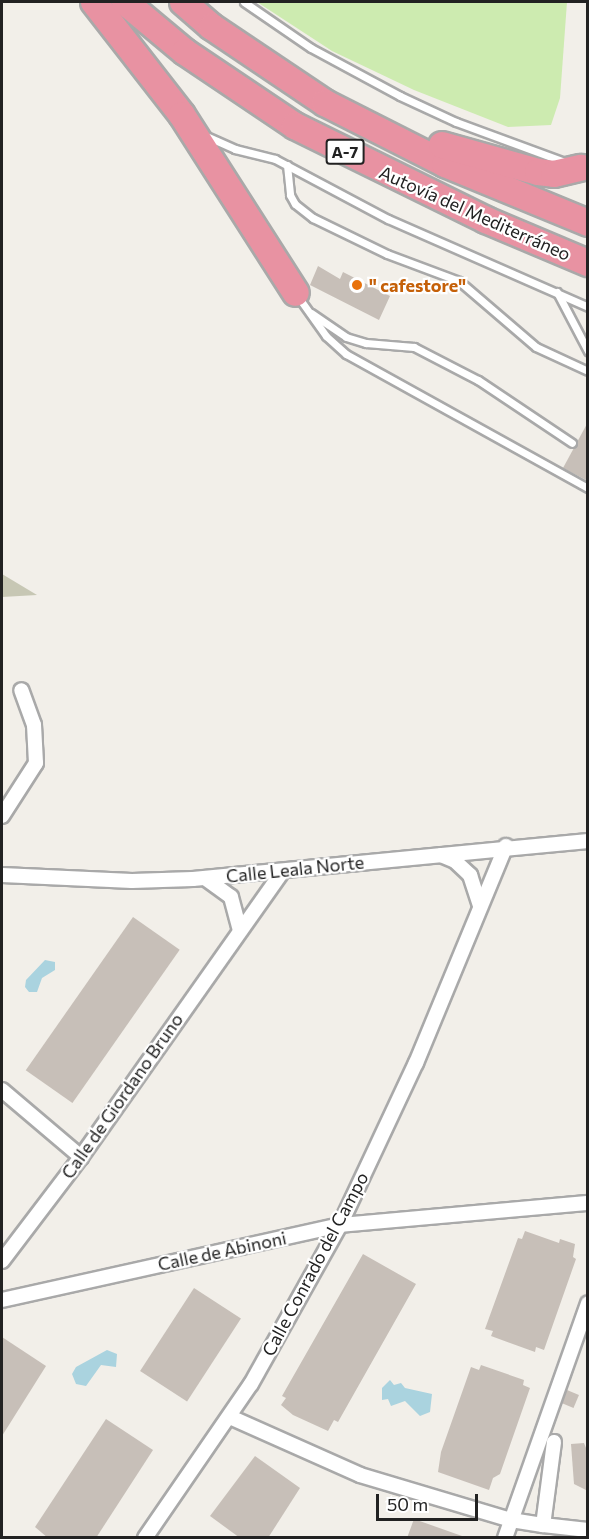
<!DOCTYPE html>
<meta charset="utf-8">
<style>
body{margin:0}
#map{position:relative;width:589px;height:1539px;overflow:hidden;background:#f2efe9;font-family:Commissioner,sans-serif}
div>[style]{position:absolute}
.construction>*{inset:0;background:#c7c7b4}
.grass>*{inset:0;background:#cdebb0}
.water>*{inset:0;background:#aad3df}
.building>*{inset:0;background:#c7bfb8;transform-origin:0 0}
.roads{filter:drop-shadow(2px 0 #a9a9a9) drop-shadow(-2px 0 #a9a9a9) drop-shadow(0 2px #a9a9a9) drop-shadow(0 -2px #a9a9a9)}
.service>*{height:7px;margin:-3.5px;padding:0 3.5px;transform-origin:3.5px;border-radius:3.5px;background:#fff}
.minor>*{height:14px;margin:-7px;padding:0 7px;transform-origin:7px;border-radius:7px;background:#fff}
.motorway>*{height:26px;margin:-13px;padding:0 13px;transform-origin:13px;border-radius:13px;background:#e892a2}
.dots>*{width:16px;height:16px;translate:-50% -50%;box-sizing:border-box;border:3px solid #fff;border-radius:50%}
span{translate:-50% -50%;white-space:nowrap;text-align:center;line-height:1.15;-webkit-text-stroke:4.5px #fff;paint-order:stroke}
.shield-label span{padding:2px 4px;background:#fff;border:2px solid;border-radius:4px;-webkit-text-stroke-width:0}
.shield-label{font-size:16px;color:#222;font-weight:700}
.street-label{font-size:18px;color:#222}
.food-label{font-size:18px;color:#c56008;font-weight:700}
.left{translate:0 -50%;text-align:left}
.frame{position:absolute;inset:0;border:3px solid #222;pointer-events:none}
.scale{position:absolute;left:376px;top:1494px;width:102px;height:27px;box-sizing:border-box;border:3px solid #222;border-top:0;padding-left:8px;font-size:18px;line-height:21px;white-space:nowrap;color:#222;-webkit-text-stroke:4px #fff;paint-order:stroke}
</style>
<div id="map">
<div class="construction">
<div style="clip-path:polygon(2px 574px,37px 595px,2px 597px)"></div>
</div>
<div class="grass">
<div style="clip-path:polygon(257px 2px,567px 2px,560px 98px,551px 125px,508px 127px,414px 90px,332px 51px)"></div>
</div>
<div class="water">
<div style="clip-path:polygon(45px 960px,55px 962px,55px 970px,42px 978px,37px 992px,29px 992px,25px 987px,26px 980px)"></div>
<div style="clip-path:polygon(107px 1350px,117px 1354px,116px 1367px,101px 1365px,86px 1386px,76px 1384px,72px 1374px,76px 1367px)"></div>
<div style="clip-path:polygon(390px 1380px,394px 1385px,401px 1383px,405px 1388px,432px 1394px,430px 1412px,420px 1416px,405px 1401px,391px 1406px,388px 1399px,382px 1400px,382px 1388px)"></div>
</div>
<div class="building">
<div style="clip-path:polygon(318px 266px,340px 279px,343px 272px,390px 296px,379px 320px,310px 285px)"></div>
<div style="clip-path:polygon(588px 422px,588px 481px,563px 468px)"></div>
<div style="left:133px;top:917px;width:57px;height:187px;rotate:35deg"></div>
<div style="clip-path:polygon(525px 1231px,559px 1243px,560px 1239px,575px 1244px,573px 1257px,576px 1259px,544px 1350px,536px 1347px,535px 1352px,491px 1336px,493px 1331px,485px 1329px,518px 1238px,522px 1239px)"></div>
<div style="clip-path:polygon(363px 1254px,416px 1284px,338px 1422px,334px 1420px,328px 1431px,293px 1415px,281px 1405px,286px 1398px,282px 1396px)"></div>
<div style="left:194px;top:1288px;width:56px;height:99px;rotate:33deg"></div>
<div style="clip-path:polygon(2px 1337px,46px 1366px,2px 1436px)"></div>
<div style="clip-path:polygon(481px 1365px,524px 1380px,523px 1385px,530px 1388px,500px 1474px,493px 1478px,489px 1490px,438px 1472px,441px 1452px,471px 1367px,479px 1370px)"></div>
<div style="left:567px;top:1390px;width:13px;height:14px;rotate:23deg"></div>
<div style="clip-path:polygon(106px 1419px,153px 1450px,96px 1538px,48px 1538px,35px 1527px)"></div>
<div style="clip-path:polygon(584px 1443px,588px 1453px,588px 1491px,574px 1484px,571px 1444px)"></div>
<div style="clip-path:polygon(255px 1456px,300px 1488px,268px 1538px,240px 1538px,210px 1516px)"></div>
<div style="clip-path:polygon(414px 1519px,462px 1536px,462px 1538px,407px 1538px)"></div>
</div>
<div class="roads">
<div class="service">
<div style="left:244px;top:2px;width:81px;rotate:34.5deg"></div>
<div style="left:311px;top:48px;width:101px;rotate:28.3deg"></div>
<div style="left:400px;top:96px;width:62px;rotate:24.9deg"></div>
<div style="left:456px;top:122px;width:116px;rotate:20.2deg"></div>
<div style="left:206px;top:136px;width:32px;rotate:24deg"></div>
<div style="left:235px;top:149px;width:41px;rotate:14deg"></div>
<div style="left:275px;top:159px;width:128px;rotate:28deg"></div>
<div style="left:388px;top:219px;width:219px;rotate:23.7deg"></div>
<div style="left:287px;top:165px;width:30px;rotate:84deg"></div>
<div style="left:290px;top:195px;width:10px;rotate:61deg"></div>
<div style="left:295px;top:204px;width:23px;rotate:38deg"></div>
<div style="left:313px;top:218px;width:82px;rotate:25.9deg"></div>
<div style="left:387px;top:254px;width:77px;rotate:20.6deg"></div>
<div style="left:459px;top:281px;width:101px;rotate:40.6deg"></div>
<div style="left:536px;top:347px;width:57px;rotate:24.8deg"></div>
<div style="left:557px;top:292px;width:67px;rotate:62.3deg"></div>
<div style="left:299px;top:298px;width:47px;rotate:54.6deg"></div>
<div style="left:326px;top:336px;width:27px;rotate:42deg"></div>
<div style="left:346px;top:354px;width:277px;rotate:29deg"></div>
<div style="left:311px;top:313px;width:42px;rotate:34.4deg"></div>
<div style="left:346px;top:337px;width:21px;rotate:17deg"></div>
<div style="left:366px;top:343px;width:48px;rotate:4.8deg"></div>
<div style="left:414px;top:347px;width:72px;rotate:27.3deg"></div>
<div style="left:478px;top:380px;width:113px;rotate:33.8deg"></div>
</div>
<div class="minor">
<div style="left:2px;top:816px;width:63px;rotate:-57.3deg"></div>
<div style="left:36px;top:763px;width:38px;rotate:-93deg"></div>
<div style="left:34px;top:725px;width:37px;rotate:-110deg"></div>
<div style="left:441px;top:855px;width:15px;rotate:23deg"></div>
<div style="left:455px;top:861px;width:21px;rotate:43deg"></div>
<div style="left:470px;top:875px;width:32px;rotate:72deg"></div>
<div style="left:2px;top:875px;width:130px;rotate:2.6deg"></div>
<div style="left:132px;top:881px;width:61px;rotate:-1.9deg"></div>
<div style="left:193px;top:879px;width:397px;rotate:-5.5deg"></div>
<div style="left:205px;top:878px;width:32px;rotate:36deg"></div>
<div style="left:231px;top:897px;width:34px;rotate:75deg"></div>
<div style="left:2px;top:1090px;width:104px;rotate:40.3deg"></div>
<div style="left:2px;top:1261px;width:131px;rotate:-52.8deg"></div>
<div style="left:81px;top:1157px;width:347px;rotate:-54.8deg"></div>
<div style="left:2px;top:1300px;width:346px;rotate:-12.5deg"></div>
<div style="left:340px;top:1225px;width:249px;rotate:-5.1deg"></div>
<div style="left:230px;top:1417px;width:142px;rotate:24deg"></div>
<div style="left:360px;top:1475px;width:158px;rotate:16.6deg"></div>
<div style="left:511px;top:1520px;width:32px;rotate:9deg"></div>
<div style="left:554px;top:1442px;width:84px;rotate:97.5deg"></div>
<div style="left:543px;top:1525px;width:45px;rotate:6.3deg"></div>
<div style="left:145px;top:1538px;width:187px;rotate:-55.5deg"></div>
<div style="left:251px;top:1384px;width:182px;rotate:-60.8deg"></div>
<div style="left:340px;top:1225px;width:179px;rotate:-64.9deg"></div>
<div style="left:416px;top:1063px;width:235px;rotate:-67.5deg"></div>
<div style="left:505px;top:1538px;width:249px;rotate:-70.5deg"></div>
</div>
<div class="motorway">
<div style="left:94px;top:2px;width:143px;rotate:52.1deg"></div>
<div style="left:182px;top:115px;width:211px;rotate:57.4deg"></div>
<div style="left:125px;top:2px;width:78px;rotate:39.8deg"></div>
<div style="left:185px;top:52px;width:133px;rotate:33.9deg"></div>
<div style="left:295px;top:126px;width:213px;rotate:26.2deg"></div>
<div style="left:486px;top:220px;width:111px;rotate:22.9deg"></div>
<div style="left:183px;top:2px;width:38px;rotate:41deg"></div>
<div style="left:212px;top:27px;width:136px;rotate:33.9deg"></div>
<div style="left:325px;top:103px;width:135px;rotate:26.9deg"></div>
<div style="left:445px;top:164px;width:155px;rotate:22.4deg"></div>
<div style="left:442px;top:145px;width:100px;rotate:15.7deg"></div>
<div style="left:538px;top:172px;width:16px;rotate:7deg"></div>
<div style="left:554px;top:174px;width:28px;rotate:-13deg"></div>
</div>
</div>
<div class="dots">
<div style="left:357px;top:285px;background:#e8710a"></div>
</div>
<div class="shield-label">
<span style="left:345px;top:152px">A-7</span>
</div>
<div class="street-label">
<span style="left:475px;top:213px;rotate:24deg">Autovía del Mediterráneo</span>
<span style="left:295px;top:869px;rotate:-6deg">Calle Leala Norte</span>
<span style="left:122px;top:1096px;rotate:-55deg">Calle de Giordano Bruno</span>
<span style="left:222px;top:1251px;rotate:-12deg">Calle de Abinoni</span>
<span style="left:315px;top:1264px;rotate:-62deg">Calle Conrado del Campo</span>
</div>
<div class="food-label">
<span class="left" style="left:369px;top:285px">" cafestore"</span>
</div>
<div class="frame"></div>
<div class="scale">50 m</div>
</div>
